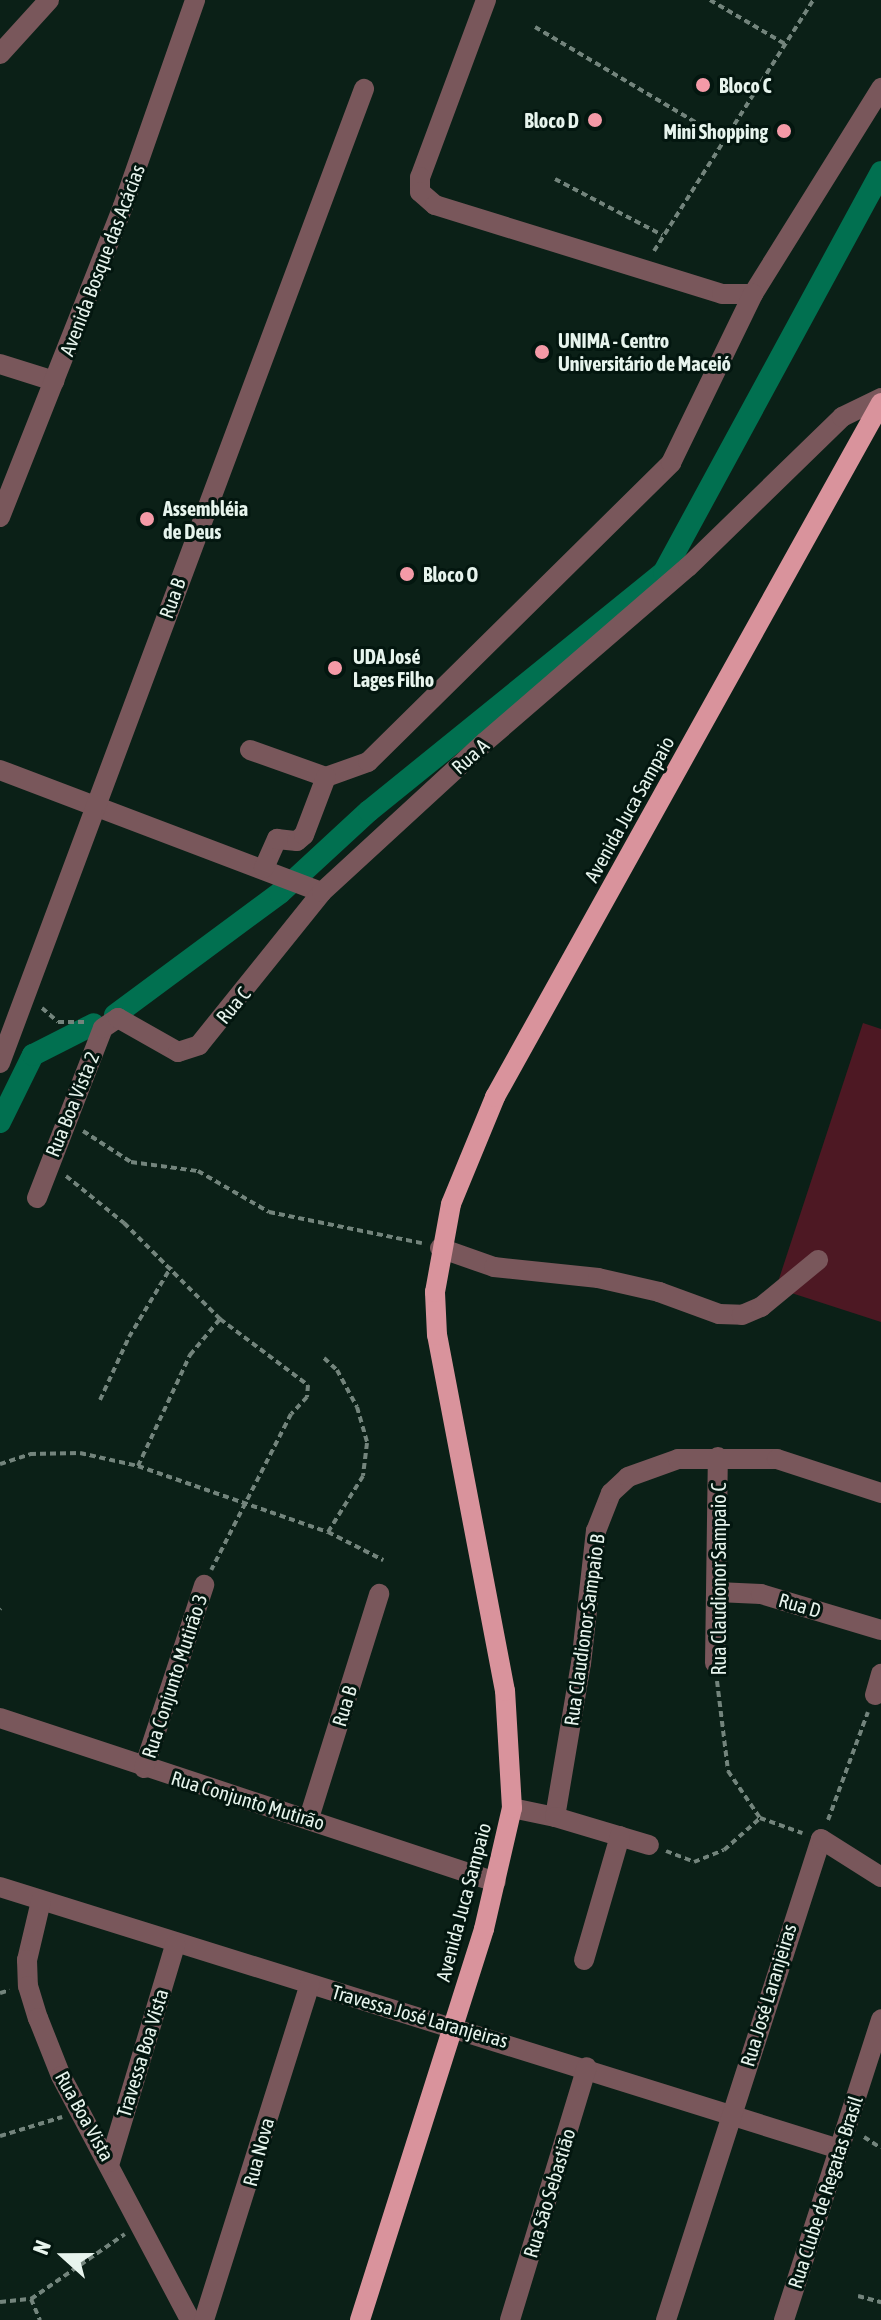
<!DOCTYPE html>
<meta charset="utf-8">
<style>
body{margin:0}
#map{position:relative;width:881px;height:2320px;overflow:hidden;background:#0b2017;font-family:"Asap Condensed",sans-serif}
div>[style]{position:absolute}
.green>*{inset:0;background:#4d1823}
.canal>*{height:22px;margin:-11px;padding:0 11px;transform-origin:11px;border-radius:11px;background:#017050}
.path>*{height:4px;margin-top:-2px;transform-origin:0;background:repeating-linear-gradient(90deg,#73847c 0 6px,transparent 0 10px)}
.minor>*{height:20px;margin:-10px;padding:0 10px;transform-origin:10px;border-radius:10px;background:#79575b}
.major>*{height:20px;margin:-10px;padding:0 10px;transform-origin:10px;border-radius:10px;background:#d9939c}
.dots>*{width:22px;height:22px;translate:-50% -50%;box-sizing:border-box;border:4px solid #03160f;border-radius:50%}
span{translate:-50% -50%;white-space:nowrap;text-align:center;line-height:1.15;-webkit-text-stroke:6px #03160f;paint-order:stroke}
.poi-label{font-size:20px;color:#e7f4ed;font-weight:700}
.left{translate:0 -50%;text-align:left}
.right{translate:-100% -50%;text-align:right}
.street-label{font-size:20px;color:#e7f4ed}
.north{position:absolute;left:24px;top:2216px;width:80px;height:80px;-webkit-text-stroke:6px #03160f;paint-order:stroke;rotate:291deg;font-size:22px;font-weight:700;line-height:32px;text-align:center;color:#e7f4ed}
.north::after{content:'';display:block;margin:auto;width:28px;height:36px;background:#e7f4ed;clip-path:polygon(50% 0,100% 100%,50% 72%,0 100%)}
</style>
<div id="map">
<div class="green">
<div style="clip-path:polygon(863px 1023px,881px 1029px,881px 1322px,776px 1288px)"></div>
</div>
<div class="canal">
<div style="left:115px;top:1015px;width:205px;rotate:-36.5deg"></div>
<div style="left:280px;top:893px;width:121px;rotate:-42.7deg"></div>
<div style="left:369px;top:811px;width:380px;rotate:-39deg"></div>
<div style="left:664px;top:572px;width:455px;rotate:-61.5deg"></div>
<div style="left:0;top:1122px;width:75px;rotate:-63.8deg"></div>
<div style="left:33px;top:1055px;width:68px;rotate:-26.9deg"></div>
</div>
<div class="path">
<div style="left:710px;top:0;width:87px;rotate:30.4deg"></div>
<div style="left:535px;top:27px;width:220px;rotate:30.7deg"></div>
<div style="left:555px;top:179px;width:121px;rotate:27.6deg"></div>
<div style="left:654px;top:251px;width:297px;rotate:-57.6deg"></div>
<div style="left:42px;top:1008px;width:21px;rotate:41deg"></div>
<div style="left:58px;top:1022px;width:26px"></div>
<div style="left:83px;top:1131px;width:57px;rotate:32.9deg"></div>
<div style="left:131px;top:1162px;width:68px;rotate:7.7deg"></div>
<div style="left:198px;top:1171px;width:82px;rotate:30deg"></div>
<div style="left:269px;top:1212px;width:156px;rotate:11.5deg"></div>
<div style="left:66px;top:1176px;width:75px;rotate:39deg"></div>
<div style="left:124px;top:1223px;width:136px;rotate:45deg"></div>
<div style="left:220px;top:1319px;width:110px;rotate:36.9deg"></div>
<div style="left:308px;top:1385px;width:12px;rotate:95deg"></div>
<div style="left:307px;top:1397px;width:23px;rotate:133deg"></div>
<div style="left:291px;top:1414px;width:175px;rotate:117.1deg"></div>
<div style="left:324px;top:1358px;width:18px;rotate:43deg"></div>
<div style="left:337px;top:1370px;width:42px;rotate:61.6deg"></div>
<div style="left:357px;top:1407px;width:37px;rotate:74deg"></div>
<div style="left:367px;top:1443px;width:33px;rotate:97deg"></div>
<div style="left:363px;top:1476px;width:66px;rotate:122deg"></div>
<div style="left:100px;top:1400px;width:69px;rotate:-65.3deg"></div>
<div style="left:129px;top:1337px;width:82px;rotate:-59deg"></div>
<div style="left:0;top:1464px;width:32px;rotate:-18deg"></div>
<div style="left:30px;top:1454px;width:50px;rotate:-1.1deg"></div>
<div style="left:80px;top:1453px;width:59px;rotate:12.6deg"></div>
<div style="left:138px;top:1466px;width:201px;rotate:19.2deg"></div>
<div style="left:328px;top:1532px;width:62px;rotate:27deg"></div>
<div style="left:138px;top:1466px;width:123px;rotate:-64.9deg"></div>
<div style="left:190px;top:1355px;width:47px;rotate:-50.2deg"></div>
<div style="left:0;top:1609px;width:1px;rotate:-45deg"></div>
<div style="left:717px;top:1681px;width:91px;rotate:83deg"></div>
<div style="left:728px;top:1771px;width:57px;rotate:55.8deg"></div>
<div style="left:760px;top:1818px;width:45px;rotate:19.7deg"></div>
<div style="left:828px;top:1820px;width:115px;rotate:-69.7deg"></div>
<div style="left:666px;top:1851px;width:30px;rotate:21deg"></div>
<div style="left:694px;top:1862px;width:32px;rotate:-22deg"></div>
<div style="left:724px;top:1850px;width:48px;rotate:-41.6deg"></div>
<div style="left:0;top:1993px;width:10px;rotate:-17deg"></div>
<div style="left:0;top:2136px;width:65px;rotate:-17deg"></div>
<div style="left:864px;top:2137px;width:20px;rotate:33deg"></div>
<div style="left:858px;top:2296px;width:24px;rotate:15deg"></div>
<div style="left:31px;top:2299px;width:23px;rotate:67deg"></div>
<div style="left:0;top:2302px;width:31px;rotate:-6deg"></div>
<div style="left:31px;top:2299px;width:114px;rotate:-34.7deg"></div>
</div>
<div class="minor">
<div style="left:486px;top:0;width:189px;rotate:110.4deg"></div>
<div style="left:420px;top:177px;width:15px;rotate:90deg"></div>
<div style="left:420px;top:192px;width:20px;rotate:41deg"></div>
<div style="left:435px;top:205px;width:300px;rotate:17.2deg"></div>
<div style="left:722px;top:294px;width:31px"></div>
<div style="left:753px;top:294px;width:243px;rotate:-58.1deg"></div>
<div style="left:0;top:54px;width:73px;rotate:-47.8deg"></div>
<div style="left:0;top:364px;width:57px;rotate:17.5deg"></div>
<div style="left:0;top:517px;width:334px;rotate:-68.4deg"></div>
<div style="left:123px;top:206px;width:218px;rotate:-70.7deg"></div>
<div style="left:250px;top:750px;width:81px;rotate:19.6deg"></div>
<div style="left:326px;top:777px;width:45px;rotate:-19.7deg"></div>
<div style="left:368px;top:762px;width:426px;rotate:-44.6deg"></div>
<div style="left:671px;top:463px;width:188px;rotate:-64.1deg"></div>
<div style="left:0;top:770px;width:344px;rotate:20.8deg"></div>
<div style="left:264px;top:868px;width:32px;rotate:-66deg"></div>
<div style="left:277px;top:839px;width:20px;rotate:6deg"></div>
<div style="left:297px;top:841px;width:9px;rotate:-41deg"></div>
<div style="left:304px;top:835px;width:62px;rotate:-69.2deg"></div>
<div style="left:0;top:1063px;width:1040px;rotate:-69.51deg"></div>
<div style="left:37px;top:1198px;width:182px;rotate:-68.8deg"></div>
<div style="left:103px;top:1028px;width:18px;rotate:-34deg"></div>
<div style="left:118px;top:1018px;width:69px;rotate:29.5deg"></div>
<div style="left:178px;top:1052px;width:22px;rotate:-18deg"></div>
<div style="left:199px;top:1045px;width:196px;rotate:-51.2deg"></div>
<div style="left:322px;top:892px;width:222px;rotate:-42.6deg"></div>
<div style="left:485px;top:742px;width:268px;rotate:-40.8deg"></div>
<div style="left:688px;top:567px;width:215px;rotate:-44.2deg"></div>
<div style="left:842px;top:417px;width:43px;rotate:-26deg"></div>
<div style="left:440px;top:1248px;width:57px;rotate:19.4deg"></div>
<div style="left:494px;top:1267px;width:105px;rotate:6deg"></div>
<div style="left:598px;top:1278px;width:63px;rotate:12.9deg"></div>
<div style="left:659px;top:1292px;width:64px;rotate:20.1deg"></div>
<div style="left:719px;top:1314px;width:23px;rotate:2deg"></div>
<div style="left:742px;top:1315px;width:21px;rotate:-23deg"></div>
<div style="left:761px;top:1307px;width:74px;rotate:-39.5deg"></div>
<div style="left:717px;top:1592px;width:44px;rotate:2.6deg"></div>
<div style="left:761px;top:1594px;width:125px;rotate:16.7deg"></div>
<div style="left:715px;top:1663px;width:206px;rotate:-89.2deg"></div>
<div style="left:875px;top:1695px;width:22px;rotate:-74deg"></div>
<div style="left:0;top:1718px;width:522px;rotate:18.3deg"></div>
<div style="left:144px;top:1768px;width:193px;rotate:-71.8deg"></div>
<div style="left:512px;top:1808px;width:44px;rotate:11.8deg"></div>
<div style="left:555px;top:1817px;width:155px;rotate:-80.4deg"></div>
<div style="left:581px;top:1664px;width:134px;rotate:-83.6deg"></div>
<div style="left:596px;top:1531px;width:41px;rotate:-68.5deg"></div>
<div style="left:611px;top:1493px;width:23px;rotate:-43deg"></div>
<div style="left:628px;top:1477px;width:53px;rotate:-19.8deg"></div>
<div style="left:678px;top:1459px;width:99px"></div>
<div style="left:777px;top:1459px;width:109px;rotate:18.1deg"></div>
<div style="left:555px;top:1817px;width:98px;rotate:16.6deg"></div>
<div style="left:309px;top:1818px;width:235px;rotate:-72.6deg"></div>
<div style="left:0;top:1887px;width:879px;rotate:17.34deg"></div>
<div style="left:41px;top:1901px;width:61px;rotate:103.3deg"></div>
<div style="left:27px;top:1960px;width:26px;rotate:88deg"></div>
<div style="left:28px;top:1986px;width:34px;rotate:73deg"></div>
<div style="left:38px;top:2018px;width:62px;rotate:68.4deg"></div>
<div style="left:61px;top:2076px;width:276px;rotate:62.1deg"></div>
<div style="left:584px;top:1960px;width:129px;rotate:-73.8deg"></div>
<div style="left:110px;top:2162px;width:227px;rotate:-73.3deg"></div>
<div style="left:204px;top:2320px;width:352px;rotate:-72.5deg"></div>
<div style="left:510px;top:2320px;width:264px;rotate:-73.1deg"></div>
<div style="left:666px;top:2320px;width:505px;rotate:-72.14deg"></div>
<div style="left:821px;top:1839px;width:71px;rotate:32.3deg"></div>
<div style="left:784px;top:2320px;width:316px;rotate:-72.1deg"></div>
</div>
<div class="major">
<div style="left:360px;top:2320px;width:410px;rotate:-72.4deg"></div>
<div style="left:484px;top:1929px;width:124px;rotate:-77deg"></div>
<div style="left:512px;top:1808px;width:117px;rotate:-93.4deg"></div>
<div style="left:505px;top:1691px;width:362px;rotate:-100.8deg"></div>
<div style="left:437px;top:1335px;width:43px;rotate:-92.7deg"></div>
<div style="left:435px;top:1292px;width:89px;rotate:-79.7deg"></div>
<div style="left:451px;top:1204px;width:116px;rotate:-67.6deg"></div>
<div style="left:495px;top:1097px;width:794px;rotate:-60.92deg"></div>
</div>
<div class="dots">
<div style="left:703px;top:85px;background:#f49aa7"></div>
<div style="left:595px;top:120px;background:#f49aa7"></div>
<div style="left:784px;top:131px;background:#f49aa7"></div>
<div style="left:542px;top:352px;background:#f49aa7"></div>
<div style="left:147px;top:519px;background:#f49aa7"></div>
<div style="left:407px;top:574px;background:#f49aa7"></div>
<div style="left:335px;top:668px;background:#f49aa7"></div>
</div>
<div class="poi-label">
<span class="left" style="left:719px;top:85px">Bloco C</span>
<span class="right" style="left:579px;top:120px">Bloco D</span>
<span class="right" style="left:768px;top:131px">Mini Shopping</span>
<span class="left" style="left:558px;top:352px">UNIMA - Centro<br>Universitário de Maceió</span>
<span class="left" style="left:163px;top:520px">Assembléia<br>de Deus</span>
<span class="left" style="left:423px;top:574px">Bloco O</span>
<span class="left" style="left:353px;top:668px">UDA José<br>Lages Filho</span>
</div>
<div class="street-label">
<span style="left:102px;top:260px;rotate:-69deg">Avenida Bosque das Acácias</span>
<span style="left:172px;top:598px;rotate:-70deg">Rua B</span>
<span style="left:470px;top:756px;rotate:-42deg">Rua A</span>
<span style="left:629px;top:809px;rotate:-61deg">Avenida Juca Sampaio</span>
<span style="left:233px;top:1005px;rotate:-50deg">Rua C</span>
<span style="left:72px;top:1104px;rotate:-68deg">Rua Boa Vista 2</span>
<span style="left:718px;top:1579px;rotate:-90deg">Rua Claudionor Sampaio C</span>
<span style="left:800px;top:1605px;rotate:16deg">Rua D</span>
<span style="left:584px;top:1630px;rotate:-82deg">Rua Claudionor Sampaio B</span>
<span style="left:174px;top:1676px;rotate:-72deg">Rua Conjunto Mutirão 3</span>
<span style="left:344px;top:1706px;rotate:-73deg">Rua B</span>
<span style="left:248px;top:1800px;rotate:17deg">Rua Conjunto Mutirão</span>
<span style="left:463px;top:1902px;rotate:-75deg">Avenida Juca Sampaio</span>
<span style="left:768px;top:1995px;rotate:-73deg">Rua José Laranjeiras</span>
<span style="left:420px;top:2016px;rotate:16deg">Travessa José Laranjeiras</span>
<span style="left:142px;top:2053px;rotate:-73deg">Travessa Boa Vista</span>
<span style="left:85px;top:2116px;rotate:61deg">Rua Boa Vista</span>
<span style="left:258px;top:2152px;rotate:-75deg">Rua Nova</span>
<span style="left:825px;top:2192px;rotate:-72deg">Rua Clube de Regatas Brasil</span>
<span style="left:549px;top:2193px;rotate:-73deg">Rua São Sebastião</span>
</div>
<div class="north">N</div>
</div>
